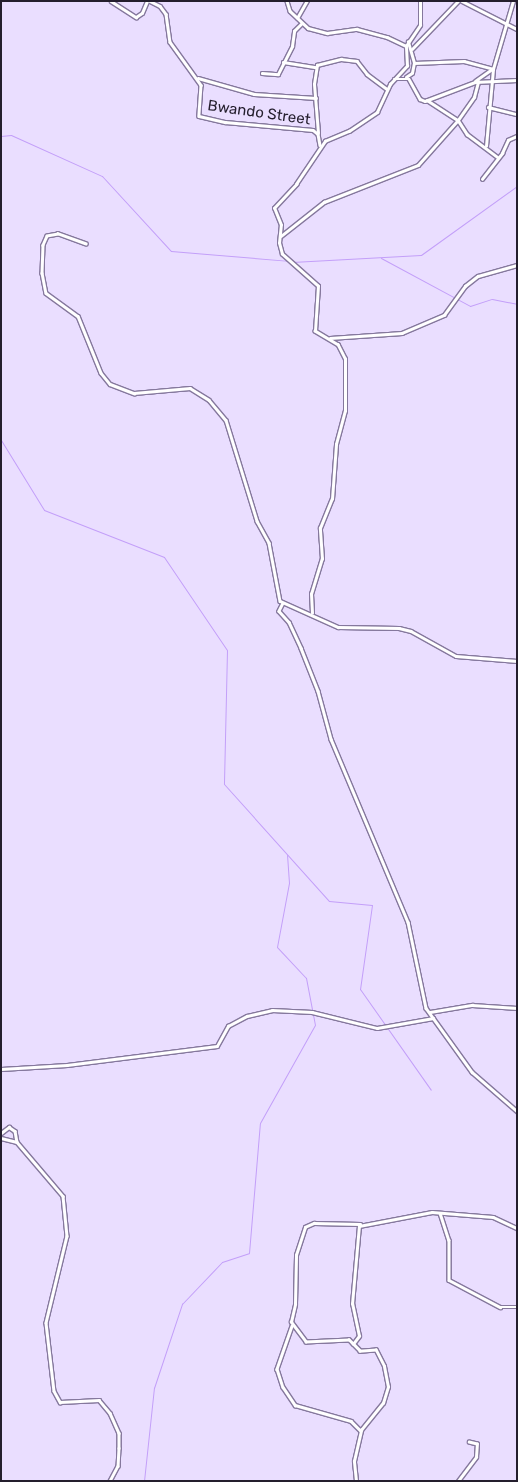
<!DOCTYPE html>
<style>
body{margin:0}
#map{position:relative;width:518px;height:1482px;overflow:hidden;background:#eadeff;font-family:Rubik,sans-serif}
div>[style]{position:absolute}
.stream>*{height:1px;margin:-0.5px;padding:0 0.5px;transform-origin:0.5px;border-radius:0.5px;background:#c39ff9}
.roads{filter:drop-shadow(1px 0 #85789d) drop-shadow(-1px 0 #85789d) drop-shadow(0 1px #85789d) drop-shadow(0 -1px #85789d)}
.minor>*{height:2.5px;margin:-1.25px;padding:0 1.25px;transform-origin:1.25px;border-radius:1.25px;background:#fff}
span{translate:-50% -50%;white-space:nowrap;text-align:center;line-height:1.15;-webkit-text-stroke:5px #eadeff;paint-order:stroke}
.street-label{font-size:15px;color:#241e2d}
.frame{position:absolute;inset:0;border:2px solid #241e2d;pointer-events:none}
</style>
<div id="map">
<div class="stream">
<div style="left:1px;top:136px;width:10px;rotate:-6deg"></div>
<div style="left:11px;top:135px;width:100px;rotate:24.3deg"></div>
<div style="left:102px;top:176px;width:102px;rotate:47.4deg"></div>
<div style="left:171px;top:251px;width:118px;rotate:4.8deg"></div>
<div style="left:381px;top:258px;width:101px;rotate:28.3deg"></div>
<div style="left:470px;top:306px;width:23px;rotate:-18deg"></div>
<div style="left:492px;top:299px;width:25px;rotate:11deg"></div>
<div style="left:292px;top:262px;width:129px;rotate:-3.1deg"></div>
<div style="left:421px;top:255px;width:118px;rotate:-35.7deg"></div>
<div style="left:1px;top:440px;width:82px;rotate:58.4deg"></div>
<div style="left:44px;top:510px;width:129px;rotate:21.4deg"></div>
<div style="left:164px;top:557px;width:112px;rotate:55.9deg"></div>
<div style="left:227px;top:650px;width:134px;rotate:91.3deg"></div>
<div style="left:224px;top:784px;width:157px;rotate:48.1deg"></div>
<div style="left:329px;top:901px;width:43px;rotate:5.3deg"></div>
<div style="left:372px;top:905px;width:85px;rotate:98.1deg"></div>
<div style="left:360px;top:989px;width:123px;rotate:54.9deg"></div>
<div style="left:144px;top:1481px;width:94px;rotate:-83.9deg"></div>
<div style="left:154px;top:1388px;width:89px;rotate:-71.6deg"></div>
<div style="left:182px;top:1304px;width:58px;rotate:-46.4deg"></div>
<div style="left:222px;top:1262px;width:28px;rotate:-18deg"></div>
<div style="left:249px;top:1253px;width:130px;rotate:-85.2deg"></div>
<div style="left:260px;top:1123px;width:112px;rotate:-60.7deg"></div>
<div style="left:315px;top:1025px;width:48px;rotate:-100.8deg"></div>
<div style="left:306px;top:978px;width:42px;rotate:-133.1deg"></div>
<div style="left:277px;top:947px;width:65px;rotate:-79.4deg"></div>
<div style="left:289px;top:883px;width:28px;rotate:-94deg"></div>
</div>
<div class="roads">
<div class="minor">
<div style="left:111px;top:1px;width:30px;rotate:33deg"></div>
<div style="left:136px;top:17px;width:7px;rotate:-34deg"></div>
<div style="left:142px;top:13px;width:13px;rotate:-67deg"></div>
<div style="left:150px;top:1px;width:11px;rotate:27deg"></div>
<div style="left:160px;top:6px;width:10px;rotate:53deg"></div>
<div style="left:166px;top:14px;width:28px;rotate:82deg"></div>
<div style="left:170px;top:42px;width:53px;rotate:54.2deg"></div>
<div style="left:201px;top:85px;width:31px;rotate:94deg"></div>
<div style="left:199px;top:116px;width:27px;rotate:13deg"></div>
<div style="left:225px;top:122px;width:88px;rotate:5.2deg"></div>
<div style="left:313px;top:130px;width:6px;rotate:39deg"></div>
<div style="left:318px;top:134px;width:11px;rotate:80deg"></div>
<div style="left:287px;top:1px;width:10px;rotate:73deg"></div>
<div style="left:290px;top:11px;width:25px;rotate:43deg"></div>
<div style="left:308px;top:28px;width:20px;rotate:15deg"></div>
<div style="left:327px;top:33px;width:30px;rotate:-8deg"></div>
<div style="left:357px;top:29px;width:31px;rotate:15deg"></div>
<div style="left:387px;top:37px;width:21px;rotate:25deg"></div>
<div style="left:462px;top:1px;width:62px;rotate:27deg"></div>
<div style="left:297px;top:18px;width:20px;rotate:-60deg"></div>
<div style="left:412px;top:49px;width:66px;rotate:-46.2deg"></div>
<div style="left:283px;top:62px;width:33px;rotate:9deg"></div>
<div style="left:414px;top:63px;width:50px;rotate:-2.3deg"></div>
<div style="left:464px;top:61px;width:30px;rotate:15deg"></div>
<div style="left:493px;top:69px;width:21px;rotate:145deg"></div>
<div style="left:262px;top:73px;width:16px;rotate:4deg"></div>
<div style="left:278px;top:74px;width:31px;rotate:-63deg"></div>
<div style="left:292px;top:46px;width:15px;rotate:-82deg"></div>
<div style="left:294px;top:31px;width:10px;rotate:-45deg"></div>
<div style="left:406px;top:77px;width:7px;rotate:-34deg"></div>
<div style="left:412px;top:73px;width:10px;rotate:-79deg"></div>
<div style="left:414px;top:63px;width:22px;rotate:-106deg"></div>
<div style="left:198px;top:78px;width:58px;rotate:15.9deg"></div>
<div style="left:254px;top:94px;width:62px;rotate:3.7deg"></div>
<div style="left:394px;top:79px;width:15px"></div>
<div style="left:409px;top:79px;width:23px;rotate:61deg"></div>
<div style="left:420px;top:99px;width:5px;rotate:22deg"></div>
<div style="left:425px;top:101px;width:53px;rotate:-20.8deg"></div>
<div style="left:475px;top:82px;width:42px;rotate:-2.7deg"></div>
<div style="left:427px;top:100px;width:37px;rotate:33deg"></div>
<div style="left:458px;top:120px;width:17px;rotate:57deg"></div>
<div style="left:467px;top:134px;width:38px;rotate:37deg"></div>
<div style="left:488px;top:107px;width:30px;rotate:14deg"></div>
<div style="left:318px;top:133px;width:49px;rotate:-94.7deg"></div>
<div style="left:314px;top:84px;width:19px;rotate:-81deg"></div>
<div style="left:317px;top:65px;width:25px;rotate:-14deg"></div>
<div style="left:341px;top:59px;width:16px;rotate:7deg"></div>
<div style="left:357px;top:61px;width:16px;rotate:52deg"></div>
<div style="left:367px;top:74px;width:25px;rotate:37deg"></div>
<div style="left:486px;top:146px;width:77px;rotate:-84.8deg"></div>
<div style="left:493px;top:69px;width:71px;rotate:-73.6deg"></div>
<div style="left:482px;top:179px;width:33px;rotate:-52deg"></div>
<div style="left:502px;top:153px;width:14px;rotate:-65deg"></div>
<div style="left:508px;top:140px;width:10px;rotate:-24deg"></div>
<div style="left:281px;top:236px;width:55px;rotate:-38.3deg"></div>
<div style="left:324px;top:202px;width:101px;rotate:-21.5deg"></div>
<div style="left:418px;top:165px;width:60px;rotate:-48.4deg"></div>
<div style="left:458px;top:120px;width:28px;rotate:-55deg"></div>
<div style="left:474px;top:97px;width:16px;rotate:-75deg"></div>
<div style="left:86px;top:244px;width:30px;rotate:-160deg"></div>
<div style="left:58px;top:234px;width:11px;rotate:170deg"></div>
<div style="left:47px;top:236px;width:10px;rotate:114deg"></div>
<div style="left:43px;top:245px;width:28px;rotate:92deg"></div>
<div style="left:42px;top:273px;width:20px;rotate:79deg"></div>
<div style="left:46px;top:293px;width:39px;rotate:36deg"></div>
<div style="left:78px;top:316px;width:61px;rotate:68deg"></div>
<div style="left:101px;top:373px;width:14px;rotate:51deg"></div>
<div style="left:110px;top:384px;width:26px;rotate:21deg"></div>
<div style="left:134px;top:393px;width:56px;rotate:-5.1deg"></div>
<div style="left:190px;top:388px;width:22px;rotate:32deg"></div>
<div style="left:209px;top:400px;width:26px;rotate:50deg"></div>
<div style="left:226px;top:420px;width:106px;rotate:72.9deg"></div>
<div style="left:257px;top:521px;width:25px;rotate:61deg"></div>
<div style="left:269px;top:543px;width:59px;rotate:79.3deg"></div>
<div style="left:280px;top:601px;width:64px;rotate:24.1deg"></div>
<div style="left:338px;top:627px;width:61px;rotate:0.9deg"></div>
<div style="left:399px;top:628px;width:12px;rotate:14deg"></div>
<div style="left:411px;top:631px;width:51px;rotate:29.1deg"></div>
<div style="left:456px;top:656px;width:61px;rotate:4.7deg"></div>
<div style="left:330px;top:338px;width:72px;rotate:-4deg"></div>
<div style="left:402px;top:333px;width:46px;rotate:-23.2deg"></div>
<div style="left:444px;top:315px;width:36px;rotate:-54deg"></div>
<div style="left:465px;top:286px;width:16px;rotate:-38deg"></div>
<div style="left:478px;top:276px;width:41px;rotate:-15.8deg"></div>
<div style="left:283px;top:603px;width:9px;rotate:117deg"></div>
<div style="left:279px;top:611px;width:15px;rotate:48deg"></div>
<div style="left:289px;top:622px;width:29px;rotate:65deg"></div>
<div style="left:301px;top:648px;width:46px;rotate:68.4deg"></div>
<div style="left:318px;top:691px;width:50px;rotate:74.8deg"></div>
<div style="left:331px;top:739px;width:199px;rotate:67.2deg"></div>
<div style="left:408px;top:922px;width:88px;rotate:78.2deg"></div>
<div style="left:426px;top:1008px;width:79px;rotate:54.3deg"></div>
<div style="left:472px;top:1072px;width:60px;rotate:40.9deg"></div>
<div style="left:312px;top:613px;width:19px;rotate:-93deg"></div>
<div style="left:311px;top:594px;width:37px;rotate:-73deg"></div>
<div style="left:322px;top:559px;width:31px;rotate:-94deg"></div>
<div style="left:320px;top:528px;width:31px;rotate:-68deg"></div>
<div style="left:332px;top:499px;width:55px;rotate:-85.8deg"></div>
<div style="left:336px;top:444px;width:34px;rotate:-75deg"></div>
<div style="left:345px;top:411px;width:52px;rotate:-90deg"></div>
<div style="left:345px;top:359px;width:16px;rotate:-117deg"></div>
<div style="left:338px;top:345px;width:27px;rotate:-149deg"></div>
<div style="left:315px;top:331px;width:45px;rotate:-86.2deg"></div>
<div style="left:318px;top:286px;width:48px;rotate:-138.4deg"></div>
<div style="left:282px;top:254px;width:11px;rotate:-105deg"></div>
<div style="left:279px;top:243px;width:18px;rotate:-84deg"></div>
<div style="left:281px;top:225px;width:18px;rotate:-112deg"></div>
<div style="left:274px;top:208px;width:33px;rotate:-47deg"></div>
<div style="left:296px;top:184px;width:52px;rotate:-56deg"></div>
<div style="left:325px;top:141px;width:26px;rotate:-23deg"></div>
<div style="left:349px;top:131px;width:34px;rotate:-34deg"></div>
<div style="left:377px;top:112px;width:31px;rotate:-65deg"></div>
<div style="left:390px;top:84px;width:25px;rotate:-47deg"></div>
<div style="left:407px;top:66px;width:20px;rotate:-93deg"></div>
<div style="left:406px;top:46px;width:25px;rotate:-56deg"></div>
<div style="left:420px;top:25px;width:24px;rotate:-90deg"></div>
<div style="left:430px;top:1012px;width:43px;rotate:-9.5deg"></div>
<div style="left:472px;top:1005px;width:45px;rotate:3.8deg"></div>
<div style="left:1px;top:1069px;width:66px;rotate:-3.5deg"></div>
<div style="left:67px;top:1065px;width:151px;rotate:-7.2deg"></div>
<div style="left:217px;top:1046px;width:23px;rotate:-61deg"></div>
<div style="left:228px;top:1026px;width:21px;rotate:-28deg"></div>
<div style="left:247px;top:1016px;width:26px;rotate:-13deg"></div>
<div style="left:272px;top:1010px;width:40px;rotate:2.9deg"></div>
<div style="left:312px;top:1012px;width:67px;rotate:13.8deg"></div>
<div style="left:377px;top:1028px;width:57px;rotate:-10.1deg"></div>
<div style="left:1px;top:1133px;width:10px;rotate:-37deg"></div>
<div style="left:9px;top:1127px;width:7px;rotate:34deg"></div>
<div style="left:15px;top:1131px;width:11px;rotate:80deg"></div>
<div style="left:17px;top:1142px;width:71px;rotate:49.6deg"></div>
<div style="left:63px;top:1196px;width:40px;rotate:84.3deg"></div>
<div style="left:67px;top:1236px;width:89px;rotate:103.6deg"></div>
<div style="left:46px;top:1323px;width:68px;rotate:83.3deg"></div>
<div style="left:54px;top:1391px;width:13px;rotate:61deg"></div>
<div style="left:60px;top:1402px;width:39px;rotate:-3deg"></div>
<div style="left:99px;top:1400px;width:17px;rotate:50deg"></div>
<div style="left:110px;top:1413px;width:22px;rotate:66deg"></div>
<div style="left:119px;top:1433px;width:15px;rotate:90deg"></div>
<div style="left:119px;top:1448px;width:18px;rotate:93deg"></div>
<div style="left:118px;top:1466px;width:17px;rotate:118deg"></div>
<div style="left:1px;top:1138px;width:16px;rotate:14deg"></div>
<div style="left:440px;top:1213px;width:28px;rotate:72deg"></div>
<div style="left:449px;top:1240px;width:40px;rotate:90deg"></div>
<div style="left:449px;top:1280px;width:58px;rotate:27.9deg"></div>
<div style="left:500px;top:1307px;width:17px"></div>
<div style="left:292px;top:1326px;width:46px;rotate:109.2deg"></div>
<div style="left:277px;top:1369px;width:19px;rotate:72deg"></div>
<div style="left:283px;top:1387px;width:22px;rotate:56deg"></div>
<div style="left:295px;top:1405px;width:58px;rotate:15.9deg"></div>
<div style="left:351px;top:1421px;width:13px;rotate:45deg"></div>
<div style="left:353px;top:1344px;width:6px;rotate:-135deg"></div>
<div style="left:349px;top:1340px;width:43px;rotate:177.3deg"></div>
<div style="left:306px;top:1342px;width:25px;rotate:-127deg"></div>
<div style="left:291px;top:1322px;width:18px;rotate:-77deg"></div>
<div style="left:295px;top:1304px;width:49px;rotate:-88.8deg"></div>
<div style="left:296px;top:1255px;width:29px;rotate:-72deg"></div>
<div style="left:305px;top:1227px;width:10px;rotate:-24deg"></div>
<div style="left:314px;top:1223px;width:46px;rotate:1.2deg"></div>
<div style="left:356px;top:1481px;width:20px;rotate:-96deg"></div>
<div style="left:354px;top:1461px;width:32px;rotate:-77deg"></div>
<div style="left:361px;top:1430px;width:35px;rotate:-51deg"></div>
<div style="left:383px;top:1403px;width:17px;rotate:-73deg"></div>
<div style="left:388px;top:1387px;width:21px;rotate:-101deg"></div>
<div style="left:384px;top:1366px;width:18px;rotate:-117deg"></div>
<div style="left:376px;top:1350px;width:16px;rotate:176deg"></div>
<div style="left:360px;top:1351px;width:10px;rotate:-135deg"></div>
<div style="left:353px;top:1344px;width:10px;rotate:-53deg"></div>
<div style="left:359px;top:1336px;width:33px;rotate:-102deg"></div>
<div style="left:352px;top:1304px;width:78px;rotate:-84.9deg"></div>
<div style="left:359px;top:1226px;width:74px;rotate:-10.9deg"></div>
<div style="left:432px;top:1212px;width:61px;rotate:4.7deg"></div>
<div style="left:493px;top:1217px;width:26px;rotate:25deg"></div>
<div style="left:458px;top:1481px;width:30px;rotate:-53deg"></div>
<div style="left:476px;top:1457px;width:13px;rotate:-86deg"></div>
<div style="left:477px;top:1444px;width:8px;rotate:-166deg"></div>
</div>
</div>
<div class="street-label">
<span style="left:259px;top:113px;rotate:8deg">Bwando Street</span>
</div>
<div class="frame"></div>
</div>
